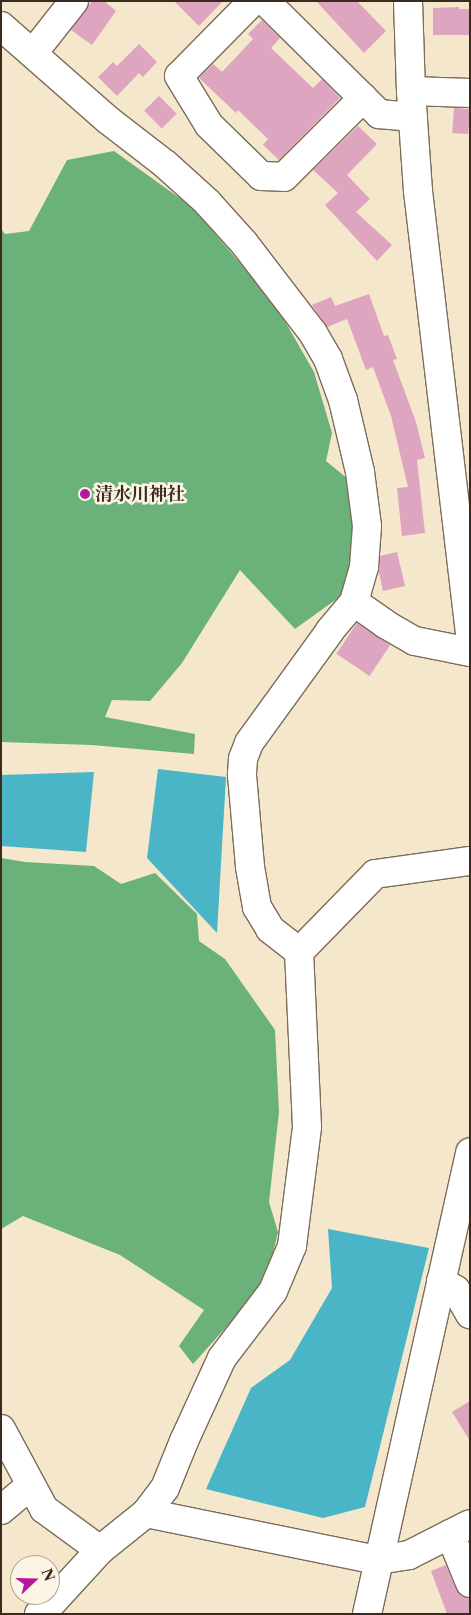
<!DOCTYPE html>
<meta charset="utf-8">
<style>
body{margin:0}
#map{position:relative;width:471px;height:1615px;overflow:hidden;background:#f4e7cb;font-family:"Libre Caslon Text","Noto Serif JP",serif}
div>[style]{position:absolute}
.forest>*{inset:0;background:#6ab279}
.water>*{inset:0;background:#4ab5c7}
.building>*{inset:0;background:#dea5c0;transform-origin:0 0}
.roads{filter:drop-shadow(1px 0 #7c6c5b) drop-shadow(-1px 0 #7c6c5b) drop-shadow(0 1px #7c6c5b) drop-shadow(0 -1px #7c6c5b)}
.minor>*{height:28px;margin:-14px;padding:0 14px;transform-origin:14px;border-radius:14px;background:#fff}
.dots>*{width:14px;height:14px;translate:-50% -50%;box-sizing:border-box;border:2px solid #fcf5e5;border-radius:50%}
span{translate:-50% -50%;white-space:nowrap;text-align:center;line-height:1.15;-webkit-text-stroke:5px #fcf5e5;paint-order:stroke}
.poi-label{font-size:18px;color:#3b2a1e;font-weight:700}
.left{translate:0 -50%;text-align:left}
.frame{position:absolute;inset:0;border:2px solid #3b2a1e;pointer-events:none}
.north{position:absolute;left:10px;top:1555px;width:50px;height:50px;box-sizing:border-box;background:#fcf5e5;border:1px solid #afa495;border-radius:50%;rotate:69deg;font-size:14px;font-weight:700;line-height:20px;text-align:center;color:#3b2a1e}
.north::after{content:'';display:block;margin:auto;width:18px;height:22px;background:#b5179e;clip-path:polygon(50% 0,100% 100%,50% 72%,0 100%)}
</style>
<div id="map">
<div class="forest">
<div style="clip-path:polygon(114px 151px,192px 207px,275px 304px,314px 372px,332px 433px,326px 461px,354px 484px,352px 588px,295px 629px,240px 570px,182px 663px,150px 701px,112px 700px,105px 717px,195px 734px,194px 754px,92px 745px,1px 742px,1px 229px,5px 234px,29px 231px,67px 160px)"></div>
<div style="clip-path:polygon(1px 858px,25px 862px,94px 866px,121px 884px,155px 873px,197px 914px,199px 941px,225px 959px,275px 1030px,279px 1112px,269px 1202px,278px 1232px,266px 1283px,193px 1364px,179px 1346px,204px 1310px,120px 1255px,23px 1216px,1px 1229px)"></div>
</div>
<div class="water">
<div style="clip-path:polygon(158px 769px,226px 777px,217px 933px,147px 858px)"></div>
<div style="clip-path:polygon(94px 772px,86px 852px,1px 846px,1px 775px)"></div>
<div style="clip-path:polygon(328px 1229px,429px 1248px,365px 1507px,323px 1518px,206px 1489px,251px 1388px,290px 1360px,332px 1288px)"></div>
</div>
<div class="building">
<div style="clip-path:polygon(92px 1px,104px 1px,116px 11px,92px 45px,71px 30px)"></div>
<div style="clip-path:polygon(174px 1px,223px 1px,199px 26px)"></div>
<div style="clip-path:polygon(316px 1px,357px 1px,386px 31px,364px 53px)"></div>
<div style="clip-path:polygon(459px 7px,459px 9px,470px 9px,470px 35px,433px 35px,433px 8px)"></div>
<div style="clip-path:polygon(262px 20px,280px 38px,271px 48px,313px 88px,322px 79px,340px 98px,279px 160px,263px 145px,268px 139px,238px 110px,236px 113px,199px 78px,213px 64px,222px 72px,253px 39px,248px 34px)"></div>
<div style="clip-path:polygon(139px 44px,157px 62px,143px 77px,139px 73px,117px 96px,98px 77px,113px 62px,117px 66px)"></div>
<div style="left:159px;top:96px;width:25px;height:21px;rotate:45deg"></div>
<div style="left:454px;top:108px;width:16px;height:25px;rotate:4deg"></div>
<div style="clip-path:polygon(358px 126px,377px 144px,347px 175px,370px 199px,356px 212px,392px 245px,377px 261px,325px 205px,338px 193px,313px 170px)"></div>
<div style="clip-path:polygon(369px 294px,384px 336px,388px 335px,397px 359px,393px 360px,416px 422px,425px 458px,417px 460px,425px 533px,402px 536px,397px 488px,408px 487px,391px 416px,373px 367px,366px 370px,347px 319px,327px 327px,312px 305px,331px 297px,335px 306px)"></div>
<div style="clip-path:polygon(397px 552px,405px 586px,383px 591px,379px 572px,380px 556px)"></div>
<div style="left:357px;top:623px;width:40px;height:37px;rotate:34deg"></div>
<div style="clip-path:polygon(470px 1401px,470px 1441px,452px 1412px)"></div>
<div style="clip-path:polygon(446px 1565px,456px 1589px,461px 1596px,470px 1598px,470px 1614px,447px 1614px,431px 1571px)"></div>
</div>
<div class="roads">
<div class="minor">
<div style="left:253px;top:1px;width:105px;rotate:134.6deg"></div>
<div style="left:179px;top:76px;width:57px;rotate:58.5deg"></div>
<div style="left:209px;top:125px;width:73px;rotate:44.4deg"></div>
<div style="left:261px;top:176px;width:23px;rotate:2deg"></div>
<div style="left:284px;top:177px;width:112px;rotate:-45deg"></div>
<div style="left:265px;top:1px;width:161px;rotate:44.7deg"></div>
<div style="left:379px;top:114px;width:34px;rotate:5deg"></div>
<div style="left:408px;top:1px;width:90px;rotate:88.1deg"></div>
<div style="left:411px;top:91px;width:100px;rotate:86deg"></div>
<div style="left:418px;top:191px;width:448px;rotate:83.3deg"></div>
<div style="left:1px;top:26px;width:142px;rotate:41.3deg"></div>
<div style="left:108px;top:120px;width:72px;rotate:37.7deg"></div>
<div style="left:165px;top:164px;width:57px;rotate:42.1deg"></div>
<div style="left:207px;top:202px;width:55px;rotate:47.9deg"></div>
<div style="left:244px;top:243px;width:113px;rotate:52.5deg"></div>
<div style="left:313px;top:333px;width:30px;rotate:60deg"></div>
<div style="left:328px;top:359px;width:44px;rotate:69.9deg"></div>
<div style="left:343px;top:400px;width:74px;rotate:76.7deg"></div>
<div style="left:360px;top:472px;width:54px;rotate:82.6deg"></div>
<div style="left:367px;top:526px;width:41px;rotate:94.2deg"></div>
<div style="left:364px;top:567px;width:36px;rotate:106deg"></div>
<div style="left:354px;top:602px;width:38px;rotate:130deg"></div>
<div style="left:330px;top:631px;width:138px;rotate:125.9deg"></div>
<div style="left:249px;top:743px;width:17px;rotate:111deg"></div>
<div style="left:243px;top:759px;width:16px;rotate:94deg"></div>
<div style="left:242px;top:775px;width:92px;rotate:85deg"></div>
<div style="left:250px;top:867px;width:41px;rotate:80.1deg"></div>
<div style="left:257px;top:907px;width:26px;rotate:59deg"></div>
<div style="left:270px;top:929px;width:37px;rotate:38deg"></div>
<div style="left:33px;top:53px;width:66px;rotate:-51.7deg"></div>
<div style="left:411px;top:91px;width:59px;rotate:1.9deg"></div>
<div style="left:354px;top:602px;width:38px;rotate:35deg"></div>
<div style="left:385px;top:624px;width:34px;rotate:30deg"></div>
<div style="left:415px;top:641px;width:56px;rotate:11.3deg"></div>
<div style="left:441px;top:1281px;width:17px;rotate:31deg"></div>
<div style="left:456px;top:1290px;width:28px;rotate:60deg"></div>
<div style="left:1px;top:1429px;width:91px;rotate:61.7deg"></div>
<div style="left:44px;top:1509px;width:69px;rotate:36.2deg"></div>
<div style="left:1px;top:1510px;width:39px;rotate:-40deg"></div>
<div style="left:146px;top:1513px;width:237px;rotate:11.5deg"></div>
<div style="left:378px;top:1560px;width:31px;rotate:-9deg"></div>
<div style="left:409px;top:1555px;width:68px;rotate:-26.9deg"></div>
<div style="left:450px;top:1534px;width:53px;rotate:67.8deg"></div>
<div style="left:39px;top:1614px;width:9px;rotate:-36deg"></div>
<div style="left:46px;top:1609px;width:80px;rotate:-47.5deg"></div>
<div style="left:100px;top:1550px;width:59px;rotate:-38.8deg"></div>
<div style="left:146px;top:1513px;width:31px;rotate:-53deg"></div>
<div style="left:165px;top:1488px;width:51px;rotate:-68deg"></div>
<div style="left:184px;top:1441px;width:91px;rotate:-65.4deg"></div>
<div style="left:222px;top:1358px;width:84px;rotate:-52.7deg"></div>
<div style="left:273px;top:1291px;width:49px;rotate:-67.1deg"></div>
<div style="left:292px;top:1246px;width:120px;rotate:-82.8deg"></div>
<div style="left:307px;top:1127px;width:175px;rotate:-92.6deg"></div>
<div style="left:299px;top:952px;width:109px;rotate:-45.7deg"></div>
<div style="left:375px;top:874px;width:96px;rotate:-7.8deg"></div>
<div style="left:367px;top:1614px;width:473px;rotate:-77.4deg"></div>
</div>
</div>
<div class="dots">
<div style="left:85px;top:494px;background:#b5179e"></div>
</div>
<div class="poi-label">
<span class="left" style="left:95px;top:494px">清水川神社</span>
</div>
<div class="frame"></div>
<div class="north">N</div>
</div>
